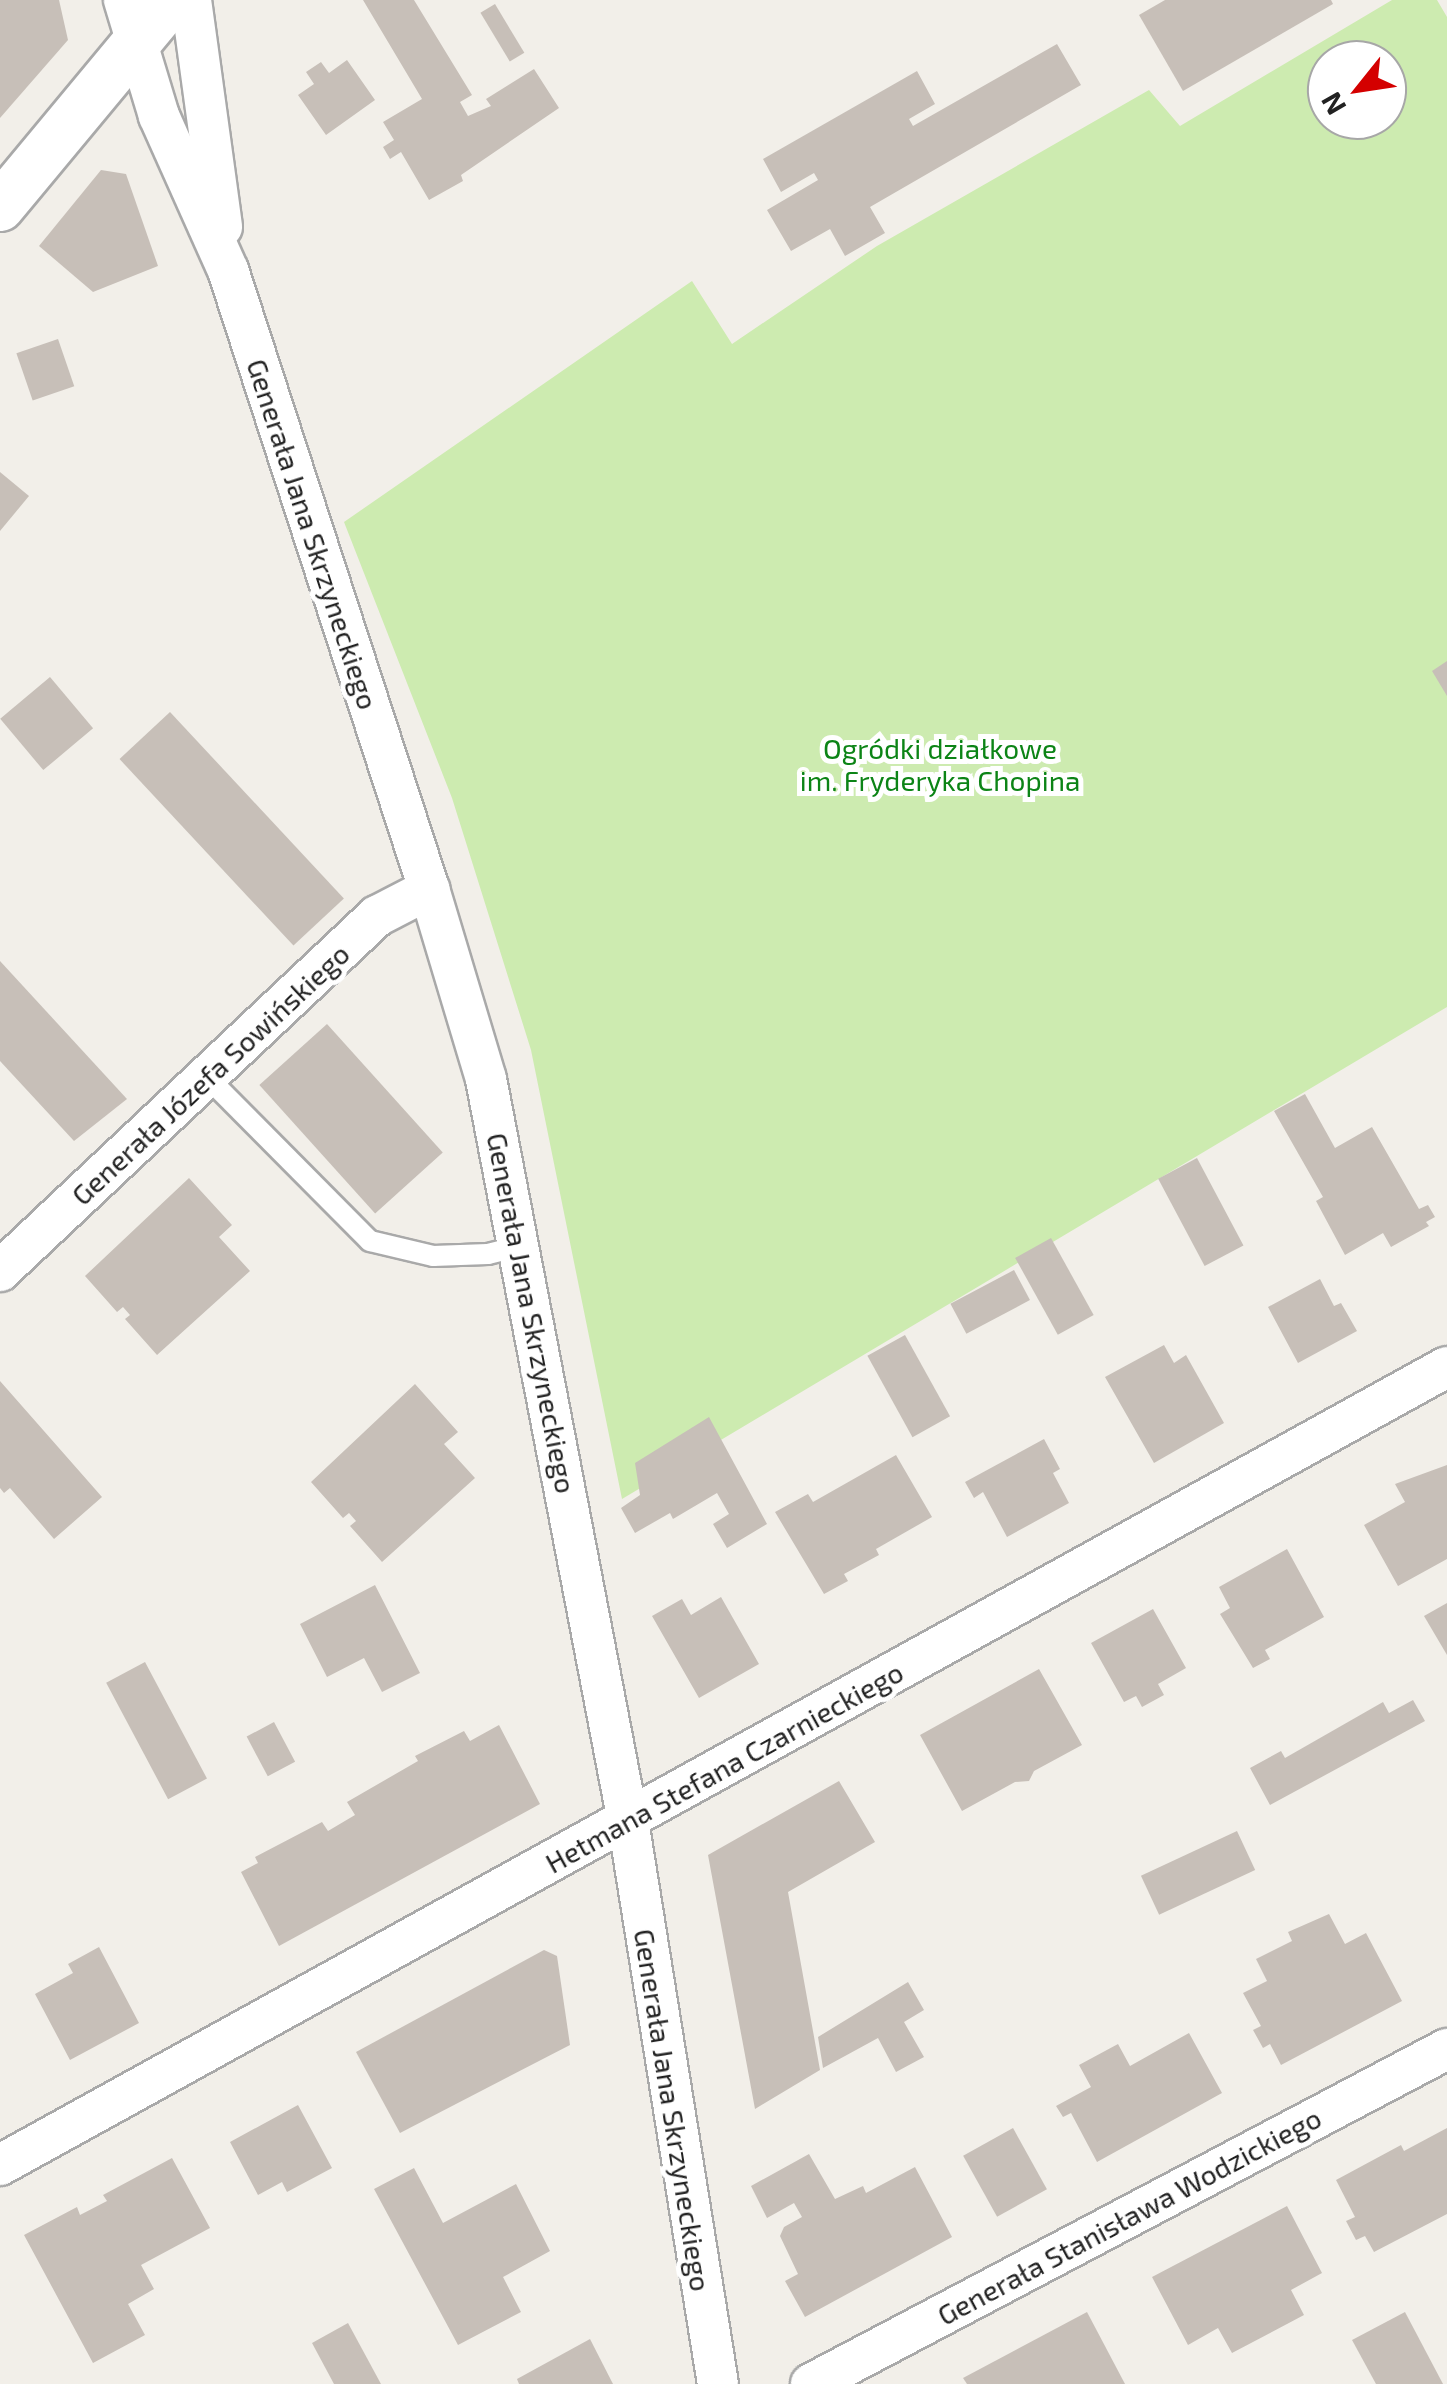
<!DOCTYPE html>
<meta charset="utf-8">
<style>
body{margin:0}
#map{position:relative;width:1447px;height:2384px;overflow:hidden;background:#f2efe9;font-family:"Exo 2",sans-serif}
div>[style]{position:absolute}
.grass>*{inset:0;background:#cdebb0}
.building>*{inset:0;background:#c7bfb8;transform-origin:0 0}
.roads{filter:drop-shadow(2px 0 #a9a9a9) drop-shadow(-2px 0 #a9a9a9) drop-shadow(0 2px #a9a9a9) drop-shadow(0 -2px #a9a9a9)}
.service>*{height:20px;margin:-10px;padding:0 10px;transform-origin:10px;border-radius:10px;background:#fff}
.minor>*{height:40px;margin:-20px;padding:0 20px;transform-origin:20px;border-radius:20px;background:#fff}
.tertiary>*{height:48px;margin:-24px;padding:0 24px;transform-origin:24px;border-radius:24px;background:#fff}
span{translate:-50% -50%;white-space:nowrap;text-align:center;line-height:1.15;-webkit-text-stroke:10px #fff;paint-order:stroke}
.street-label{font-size:28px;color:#222}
.park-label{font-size:28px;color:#0c8416}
.north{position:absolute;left:1307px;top:40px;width:100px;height:100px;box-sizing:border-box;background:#fff;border:2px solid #a7a7a7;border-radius:50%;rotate:240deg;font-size:28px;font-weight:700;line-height:40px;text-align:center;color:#222}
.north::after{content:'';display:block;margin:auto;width:35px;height:45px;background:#d40000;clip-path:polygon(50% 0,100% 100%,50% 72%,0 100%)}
</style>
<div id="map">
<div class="grass">
<div style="clip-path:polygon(evenodd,1392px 0,1437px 0,1447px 17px,1447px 1007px,622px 1499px,531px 1050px,452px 798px,344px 522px,692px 281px,732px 344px,877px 246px,1149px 90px,1180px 126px,1392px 0,1327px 60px,1387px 60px,1387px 120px,1327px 120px,1327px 60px)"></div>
</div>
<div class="building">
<div style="clip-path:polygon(0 0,59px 0,68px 40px,0 118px)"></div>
<div style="clip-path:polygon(363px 0,414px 0,472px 95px,460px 102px,468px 116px,491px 106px,486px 99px,534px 69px,559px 108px,461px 175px,463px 181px,429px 200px,401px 152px,390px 159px,383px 147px,394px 140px,383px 122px,422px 99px)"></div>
<div style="clip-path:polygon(1165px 0,1331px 0,1333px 4px,1183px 91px,1139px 15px)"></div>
<div style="left:495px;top:4px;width:57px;height:17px;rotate:59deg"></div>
<div style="clip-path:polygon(1057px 44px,1081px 85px,870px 207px,885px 233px,845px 256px,830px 229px,791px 251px,767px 210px,818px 180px,814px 173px,781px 192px,763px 159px,917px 71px,935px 104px,909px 119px,913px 126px)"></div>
<div style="clip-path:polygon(347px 60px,375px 100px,326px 135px,298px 95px,314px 84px,306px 72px,321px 62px,329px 73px)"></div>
<div style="clip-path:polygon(101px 170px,126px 174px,158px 266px,93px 292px,39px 246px)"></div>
<div style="left:58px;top:339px;width:50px;height:44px;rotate:71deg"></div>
<div style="clip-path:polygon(0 472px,29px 496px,0 531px)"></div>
<div style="clip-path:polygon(1447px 661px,1447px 696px,1432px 671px)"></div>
<div style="left:50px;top:677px;width:67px;height:65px;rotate:50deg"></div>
<div style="left:170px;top:712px;width:255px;height:69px;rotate:47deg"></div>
<div style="clip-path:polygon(0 961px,127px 1099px,74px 1141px,0 1061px)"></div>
<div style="left:327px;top:1024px;width:173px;height:91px;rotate:48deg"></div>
<div style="clip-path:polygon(1305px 1094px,1335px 1148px,1372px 1127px,1419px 1209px,1428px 1205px,1435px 1217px,1426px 1222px,1429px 1226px,1391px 1247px,1383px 1233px,1345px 1255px,1316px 1201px,1323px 1197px,1274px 1111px)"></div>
<div style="left:1197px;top:1158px;width:99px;height:44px;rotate:62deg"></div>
<div style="clip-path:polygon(189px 1178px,232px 1225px,219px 1237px,250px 1271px,157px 1355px,125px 1319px,130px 1315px,123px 1307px,117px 1312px,85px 1276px)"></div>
<div style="left:1051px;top:1238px;width:88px;height:41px;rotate:61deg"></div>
<div style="left:1014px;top:1270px;width:34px;height:72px;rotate:62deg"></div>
<div style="clip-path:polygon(1320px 1279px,1334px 1306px,1341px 1303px,1357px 1331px,1298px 1363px,1268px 1307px)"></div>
<div style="left:905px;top:1335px;width:93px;height:43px;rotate:61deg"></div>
<div style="clip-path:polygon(1164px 1345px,1174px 1363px,1186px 1355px,1224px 1423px,1154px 1463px,1105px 1377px)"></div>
<div style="clip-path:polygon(0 1381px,102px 1497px,54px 1539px,10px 1488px,4px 1493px,0 1488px)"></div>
<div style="clip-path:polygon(415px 1384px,458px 1432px,444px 1444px,475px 1478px,382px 1562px,350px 1526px,356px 1521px,349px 1513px,343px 1518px,311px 1482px)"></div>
<div style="clip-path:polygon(709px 1417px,767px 1524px,727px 1548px,713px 1524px,729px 1514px,717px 1493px,673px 1519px,670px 1513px,635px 1533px,621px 1508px,640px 1495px,635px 1463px)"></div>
<div style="clip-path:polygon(1044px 1439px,1060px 1469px,1053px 1473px,1069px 1503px,1007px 1537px,983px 1492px,974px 1498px,965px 1482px)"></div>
<div style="clip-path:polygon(896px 1455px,932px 1517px,876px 1549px,879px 1555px,844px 1574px,848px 1581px,824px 1594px,775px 1512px,808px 1494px,813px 1502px)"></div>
<div style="clip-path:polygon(1447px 1465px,1447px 1559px,1398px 1586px,1364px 1525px,1405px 1502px,1395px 1484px)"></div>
<div style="clip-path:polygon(1287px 1549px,1324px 1617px,1265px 1650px,1270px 1659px,1253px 1668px,1220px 1614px,1230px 1608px,1219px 1587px)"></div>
<div style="clip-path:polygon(375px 1585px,420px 1673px,382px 1692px,364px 1658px,327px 1677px,300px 1624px)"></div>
<div style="clip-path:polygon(721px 1597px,759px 1664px,699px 1698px,652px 1616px,682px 1599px,691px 1615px)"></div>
<div style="clip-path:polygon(1447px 1603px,1447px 1655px,1424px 1616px)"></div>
<div style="clip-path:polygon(1153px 1609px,1186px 1668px,1158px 1684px,1164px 1695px,1142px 1707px,1136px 1696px,1124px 1702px,1091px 1643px)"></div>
<div style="left:145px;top:1662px;width:132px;height:44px;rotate:62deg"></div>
<div style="clip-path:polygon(1039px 1669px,1082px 1745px,1034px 1771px,1029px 1781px,1015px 1782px,962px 1811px,920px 1735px)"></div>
<div style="clip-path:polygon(1413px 1700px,1425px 1721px,1270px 1805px,1250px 1768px,1281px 1751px,1285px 1758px,1383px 1702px,1389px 1713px)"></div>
<div style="left:274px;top:1722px;width:45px;height:31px;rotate:62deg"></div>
<div style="clip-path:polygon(499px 1725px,540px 1804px,279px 1946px,241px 1872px,258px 1863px,255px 1857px,322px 1822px,328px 1831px,355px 1815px,347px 1802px,418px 1761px,415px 1756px,464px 1731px,470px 1741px)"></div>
<div style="clip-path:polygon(839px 1781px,875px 1842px,788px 1892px,820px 2070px,755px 2109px,708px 1855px)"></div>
<div style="left:1237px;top:1831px;width:43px;height:106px;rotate:65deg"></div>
<div style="clip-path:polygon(1329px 1914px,1345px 1944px,1366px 1933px,1402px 2001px,1281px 2065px,1270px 2044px,1263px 2048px,1253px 2030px,1261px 2026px,1243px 1993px,1267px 1981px,1256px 1959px,1292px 1941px,1288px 1932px)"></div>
<div style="clip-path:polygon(99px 1947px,139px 2023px,70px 2060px,35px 1994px,73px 1973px,68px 1964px)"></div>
<div style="clip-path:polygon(544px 1950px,557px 1956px,570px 2045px,400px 2133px,356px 2052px)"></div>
<div style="clip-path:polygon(908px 1982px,924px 2010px,904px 2022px,924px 2057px,896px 2072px,878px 2038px,823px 2068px,818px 2037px)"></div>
<div style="clip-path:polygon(1189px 2033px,1222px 2093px,1097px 2162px,1071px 2113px,1063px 2117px,1056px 2106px,1091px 2087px,1079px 2065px,1118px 2044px,1130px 2066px)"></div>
<div style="clip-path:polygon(298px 2105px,332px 2168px,287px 2192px,282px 2182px,258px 2195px,230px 2142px)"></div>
<div style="left:1013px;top:2128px;width:70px;height:57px;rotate:61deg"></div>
<div style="clip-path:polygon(1447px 2128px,1447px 2214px,1374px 2252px,1365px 2236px,1356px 2240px,1346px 2221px,1355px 2217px,1336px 2180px,1401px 2145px,1404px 2151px)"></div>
<div style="clip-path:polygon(809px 2154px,835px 2199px,863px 2186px,866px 2193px,915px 2167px,952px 2237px,805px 2317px,785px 2281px,798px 2274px,780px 2236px,784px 2227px,802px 2217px,794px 2203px,767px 2218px,751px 2186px)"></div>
<div style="clip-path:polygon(172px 2158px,210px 2228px,141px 2265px,154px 2289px,128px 2304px,145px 2335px,93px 2363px,24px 2235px,77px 2207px,80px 2215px,107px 2201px,103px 2195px)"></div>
<div style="clip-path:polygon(414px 2168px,443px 2223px,516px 2184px,550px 2251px,503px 2277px,521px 2312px,458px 2345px,374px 2189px)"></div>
<div style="clip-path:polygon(1287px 2206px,1322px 2273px,1291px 2290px,1304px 2315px,1232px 2353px,1218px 2328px,1188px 2345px,1152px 2277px)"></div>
<div style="clip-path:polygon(1087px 2312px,1125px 2384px,967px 2384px,963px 2378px)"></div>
<div style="clip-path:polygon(1405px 2312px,1443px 2384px,1376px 2384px,1352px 2340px)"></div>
<div style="clip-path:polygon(348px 2323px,381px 2384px,334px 2384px,312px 2343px)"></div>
<div style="clip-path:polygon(590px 2339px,613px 2384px,519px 2384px,517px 2379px)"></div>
</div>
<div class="roads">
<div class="service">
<div style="left:207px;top:1077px;width:231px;rotate:45.2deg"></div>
<div style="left:370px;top:1241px;width:65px;rotate:13.4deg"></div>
<div style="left:433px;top:1256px;width:55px;rotate:-2.1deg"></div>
<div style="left:488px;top:1254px;width:32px;rotate:-14deg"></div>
</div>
<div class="minor">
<div style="left:124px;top:0;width:121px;rotate:73.2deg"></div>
<div style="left:159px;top:116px;width:169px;rotate:65.9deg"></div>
<div style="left:228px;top:270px;width:651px;rotate:72.01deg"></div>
<div style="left:429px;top:889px;width:198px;rotate:73.3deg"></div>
<div style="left:486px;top:1079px;width:755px;rotate:79.17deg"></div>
<div style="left:628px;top:1821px;width:570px;rotate:80.92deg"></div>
<div style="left:191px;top:0;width:229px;rotate:82.2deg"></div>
<div style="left:0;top:1271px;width:518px;rotate:-43.28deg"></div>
<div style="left:377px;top:916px;width:59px;rotate:-27.4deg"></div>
<div style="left:0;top:2165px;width:1652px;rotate:-28.88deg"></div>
<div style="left:811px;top:2384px;width:719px;rotate:-27.78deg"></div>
</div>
<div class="tertiary">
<div style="left:0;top:207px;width:269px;rotate:-50.3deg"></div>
</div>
</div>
<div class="street-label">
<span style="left:313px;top:534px;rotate:72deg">Generała Jana Skrzyneckiego</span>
<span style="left:210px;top:1074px;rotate:-43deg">Generała Józefa Sowińskiego</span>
<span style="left:532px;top:1313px;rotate:79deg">Generała Jana Skrzyneckiego</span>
<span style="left:724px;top:1767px;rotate:-29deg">Hetmana Stefana Czarnieckiego</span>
<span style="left:673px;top:2110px;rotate:81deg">Generała Jana Skrzyneckiego</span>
<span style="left:1129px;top:2216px;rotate:-28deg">Generała Stanisława Wodzickiego</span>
</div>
<div class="park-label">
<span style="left:940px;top:764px">Ogródki działkowe<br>im. Fryderyka Chopina</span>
</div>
<div class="north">N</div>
</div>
